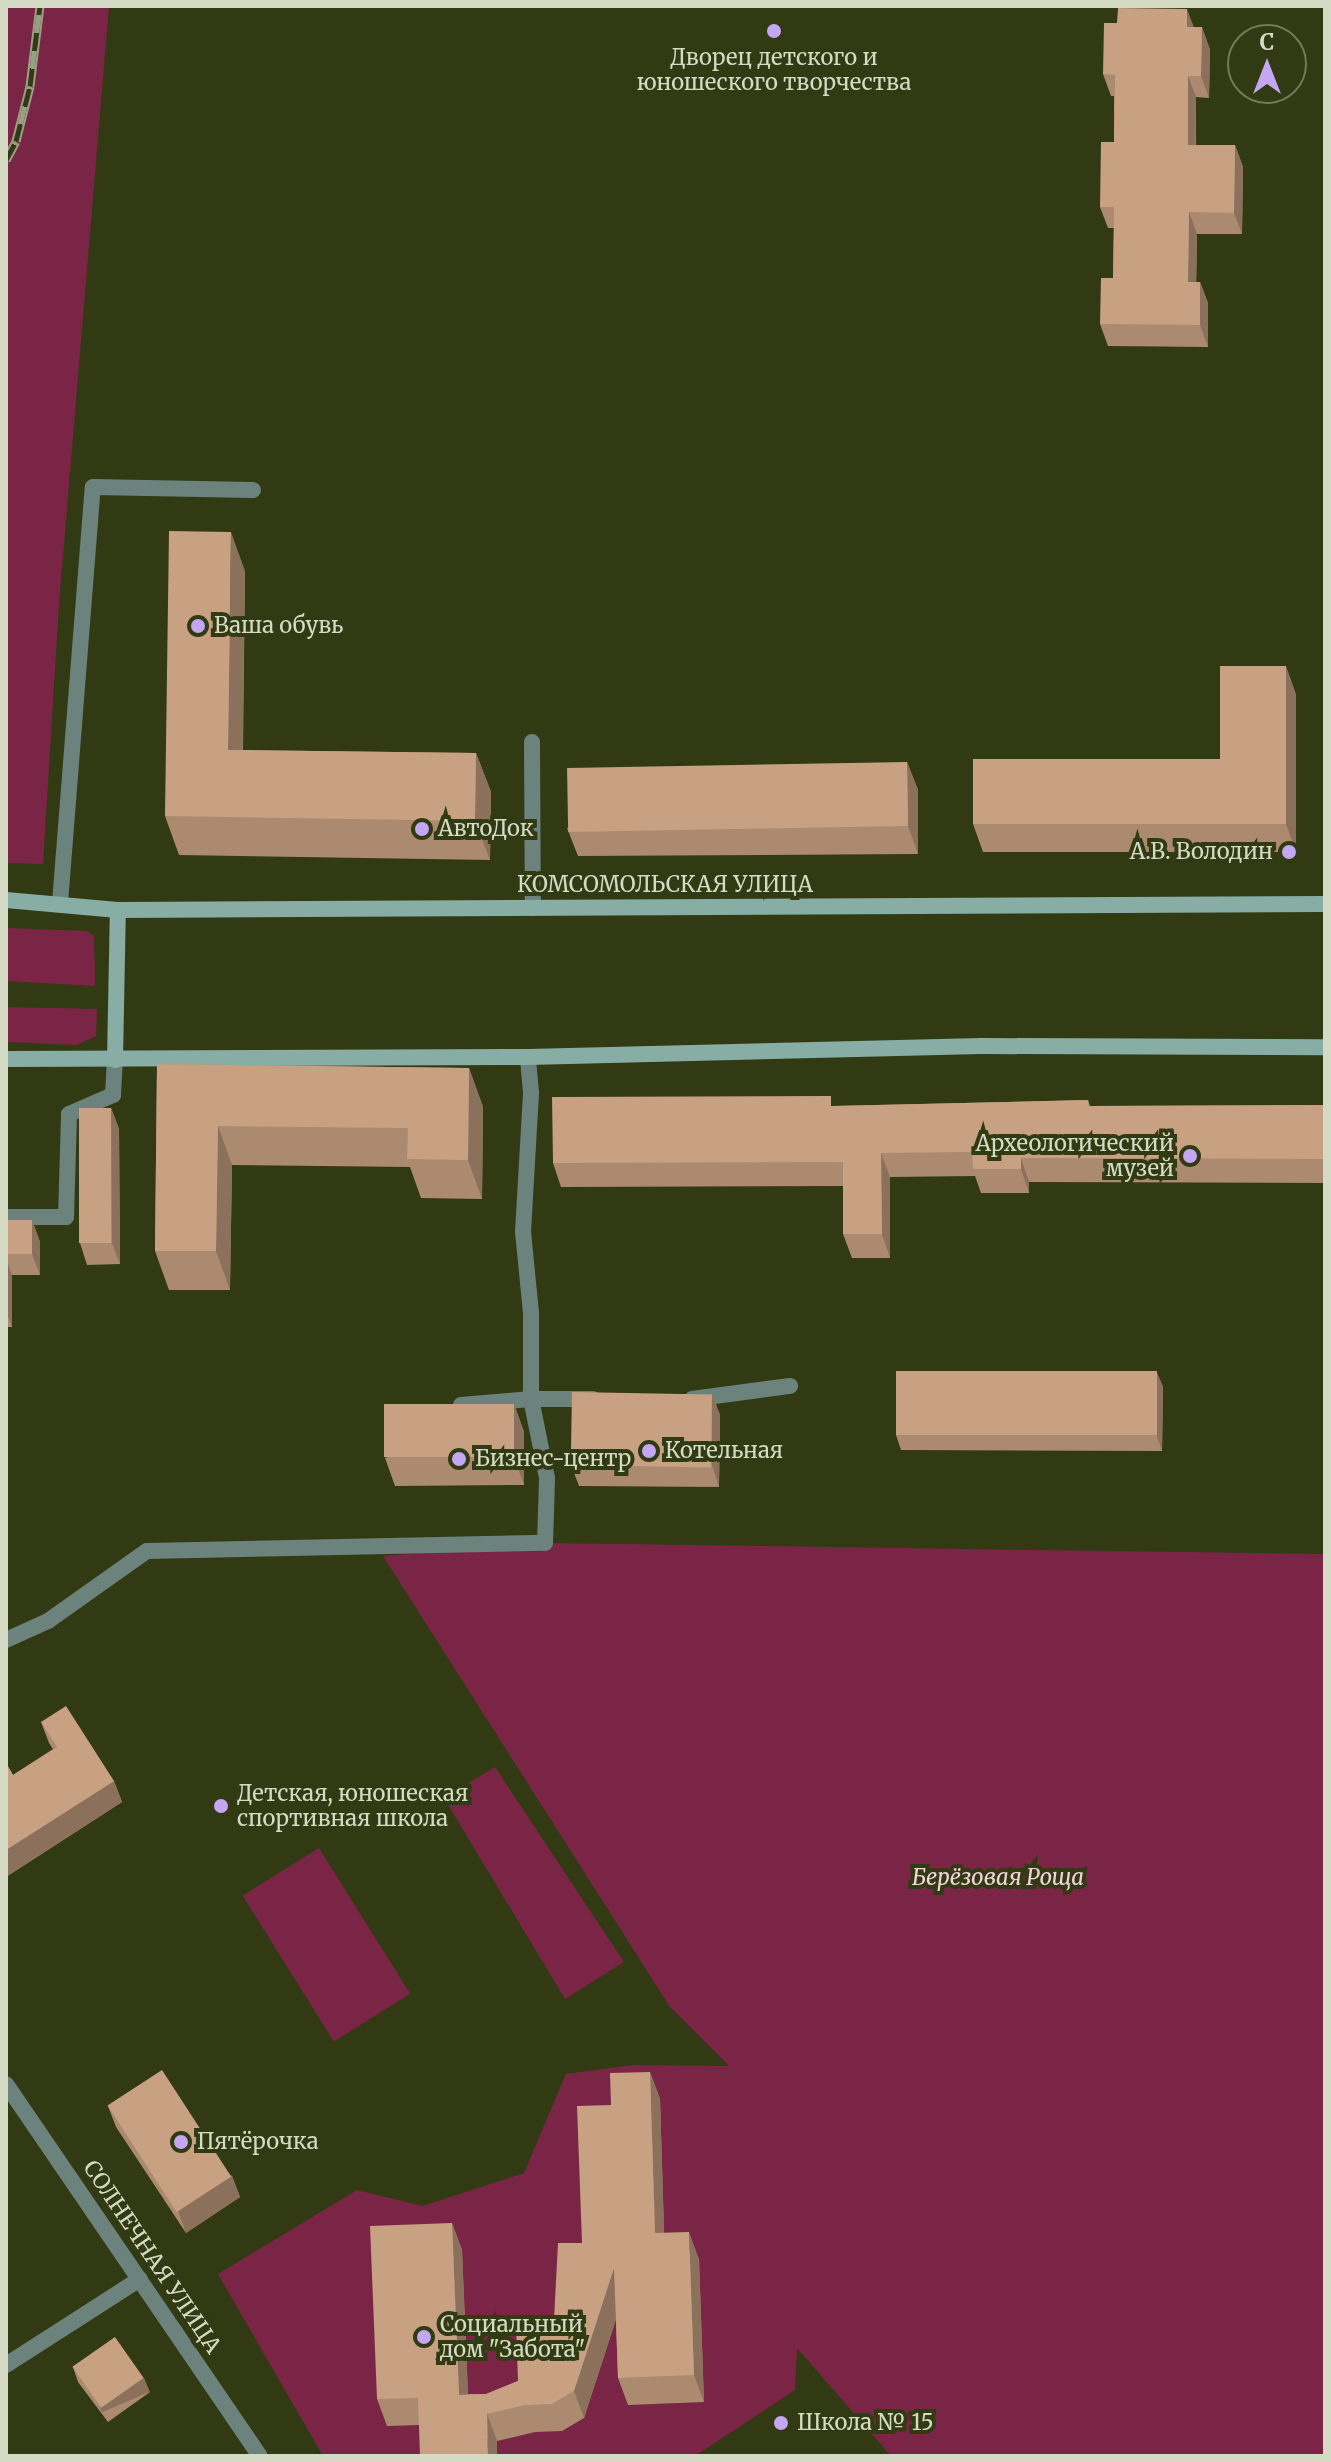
<!DOCTYPE html>
<meta charset="utf-8">
<style>
body{margin:0}
#map{position:relative;width:1331px;height:2462px;overflow:hidden;background:#313a12;font-family:Merriweather,serif}
div>[style]{position:absolute}
.green>*{inset:0;background:#7b2546;transform-origin:0 0}
.service>*{height:16px;margin:-8px;padding:0 8px;transform-origin:8px;border-radius:8px;background:#6b827d}
.minor>*{height:16px;margin:-8px;padding:0 8px;transform-origin:8px;border-radius:8px;background:#6b827d}
.secondary>*{height:16px;margin:-8px;padding:0 8px;transform-origin:8px;border-radius:8px;background:#87ada5}
.rail>*{height:9px;margin-top:-4.5px;transform-origin:0;background:repeating-linear-gradient(90deg,#313a12 0 18px,#98a083 0 36px);box-sizing:border-box;border-block:2px solid #98a083}
.wall>*{inset:0;background:#ab8a70}
.shaded-wall>*{inset:0;background:#8b715b;transform-origin:0 0}
.building>*{inset:0;background:#c7a182;transform-origin:0 0}
.dots>*{width:22px;height:22px;translate:-50% -50%;box-sizing:border-box;border:4px solid #313a12;border-radius:50%}
span{translate:-50% -50%;white-space:nowrap;text-align:center;line-height:1.15;-webkit-text-stroke:8px #313a12;paint-order:stroke}
.poi-label{font-size:22px;color:#d4dac4}
.left{translate:0 -50%;text-align:left}
.right{translate:-100% -50%;text-align:right}
.street-label{font-size:22px;color:#d4dac4}
.park-label{font-size:22px;color:#f4d4dc;font-style:italic}
.frame{position:absolute;inset:0;border:8px solid #d4dac4;pointer-events:none}
.north{position:absolute;left:1227px;top:24px;width:80px;height:80px;box-sizing:border-box;background:#313a12;border:2px solid #727a59;border-radius:50%;rotate:0deg;font-size:22px;font-weight:700;line-height:32px;text-align:center;color:#d4dac4}
.north::after{content:'';display:block;margin:auto;width:28px;height:36px;background:#c3a7f2;clip-path:polygon(50% 0,100% 100%,50% 72%,0 100%)}
</style>
<div id="map">
<div class="green">
<div style="clip-path:polygon(6px 6px,109px 6px,59px 604px,43px 864px,6px 863px)"></div>
<div style="clip-path:polygon(6px 928px,87px 931px,94px 936px,95px 986px,6px 981px)"></div>
<div style="clip-path:polygon(6px 1007px,97px 1009px,96px 1036px,77px 1045px,6px 1042px)"></div>
<div style="clip-path:polygon(545px 1543px,1325px 1554px,1325px 2456px,891px 2456px,797px 2348px,795px 2390px,695px 2456px,323px 2456px,218px 2274px,357px 2190px,423px 2206px,524px 2173px,566px 2074px,633px 2065px,729px 2066px,670px 2007px,383px 1556px)"></div>
<div style="clip-path:polygon(495px 1767px,624px 1962px,565px 1999px,444px 1798px)"></div>
<div style="left:319px;top:1848px;width:172px;height:90px;rotate:58deg"></div>
</div>
<div class="service">
<div style="left:532px;top:742px;width:166px;rotate:89.7deg"></div>
<div style="left:60px;top:903px;width:417px;rotate:-85.5deg"></div>
<div style="left:93px;top:487px;width:160px;rotate:1.1deg"></div>
<div style="left:6px;top:1217px;width:60px"></div>
<div style="left:66px;top:1217px;width:103px;rotate:-88.3deg"></div>
<div style="left:69px;top:1114px;width:48px;rotate:-23.4deg"></div>
<div style="left:113px;top:1095px;width:35px;rotate:-87deg"></div>
<div style="left:692px;top:1399px;width:99px;rotate:-7.6deg"></div>
<div style="left:461px;top:1405px;width:70px;rotate:-4.9deg"></div>
<div style="left:531px;top:1399px;width:62px"></div>
</div>
<div class="minor">
<div style="left:6px;top:1640px;width:46px;rotate:-24.3deg"></div>
<div style="left:48px;top:1621px;width:121px;rotate:-35.3deg"></div>
<div style="left:147px;top:1551px;width:398px;rotate:-1.2deg"></div>
<div style="left:545px;top:1543px;width:65px;rotate:-88.2deg"></div>
<div style="left:547px;top:1478px;width:81px;rotate:-101.4deg"></div>
<div style="left:531px;top:1399px;width:86px;rotate:-90deg"></div>
<div style="left:531px;top:1313px;width:81px;rotate:-95.6deg"></div>
<div style="left:523px;top:1232px;width:139px;rotate:-86.7deg"></div>
<div style="left:531px;top:1093px;width:36px;rotate:-95deg"></div>
<div style="left:6px;top:2084px;width:450px;rotate:55.7deg"></div>
<div style="left:6px;top:2365px;width:159px;rotate:-32.7deg"></div>
</div>
<div class="secondary">
<div style="left:6px;top:900px;width:112px;rotate:5.1deg"></div>
<div style="left:118px;top:910px;width:1207px;rotate:-0.28deg"></div>
<div style="left:6px;top:1059px;width:522px;rotate:-0.22deg"></div>
<div style="left:528px;top:1057px;width:454px;rotate:-1.4deg"></div>
<div style="left:982px;top:1046px;width:343px;rotate:0.2deg"></div>
<div style="left:115px;top:1060px;width:150px;rotate:-88.9deg"></div>
</div>
<div class="rail">
<div style="left:6px;top:160px;width:21px;rotate:-62deg"></div>
<div style="left:16px;top:141px;width:57px;rotate:-75.7deg"></div>
<div style="left:30px;top:86px;width:81px;rotate:-82.9deg"></div>
</div>
<div class="wall">
<div style="clip-path:polygon(1194px 27px,1210px 49px,1209px 98px,1196px 97px,1196px 145px,1235px 145px,1243px 167px,1242px 234px,1197px 234px,1196px 282px,1200px 282px,1208px 303px,1208px 347px,1108px 346px,1100px 324px,1113px 278px,1114px 228px,1108px 228px,1100px 207px,1114px 142px,1114px 96px,1111px 96px,1103px 74px)"></div>
<div style="clip-path:polygon(245px 571px,243px 750px,476px 753px,491px 792px,490px 860px,179px 855px,165px 816px)"></div>
<div style="clip-path:polygon(1296px 694px,1296px 852px,983px 852px,973px 824px,1220px 759px)"></div>
<div style="clip-path:polygon(907px 762px,918px 790px,918px 854px,578px 856px,567px 828px)"></div>
<div style="clip-path:polygon(157px 1064px,469px 1068px,483px 1107px,482px 1199px,421px 1198px,410px 1167px,232px 1165px,230px 1290px,169px 1290px,155px 1251px)"></div>
<div style="clip-path:polygon(1088px 1100px,1090px 1106px,1325px 1105px,1325px 1183px,1029px 1182px,1029px 1193px,981px 1193px,975px 1176px,890px 1177px,890px 1258px,852px 1258px,843px 1234px,843px 1186px,561px 1187px,553px 1163px,835px 1106px)"></div>
<div style="clip-path:polygon(111px 1108px,119px 1129px,120px 1264px,87px 1265px,80px 1243px)"></div>
<div style="clip-path:polygon(6px 1220px,32px 1220px,40px 1242px,40px 1275px,12px 1275px,12px 1327px,6px 1327px)"></div>
<div style="clip-path:polygon(1157px 1373px,1163px 1387px,1162px 1451px,901px 1450px,896px 1435px)"></div>
<div style="clip-path:polygon(712px 1394px,720px 1415px,719px 1487px,579px 1486px,571px 1465px)"></div>
<div style="clip-path:polygon(514px 1404px,524px 1432px,524px 1485px,395px 1486px,385px 1458px)"></div>
<div style="clip-path:polygon(41px 1722px,114px 1781px,122px 1802px,6px 1877px,6px 1763px,13px 1775px,53px 1749px,49px 1743px)"></div>
<div style="clip-path:polygon(650px 2072px,660px 2099px,664px 2233px,699px 2259px,704px 2402px,628px 2405px,618px 2378px,616px 2319px,584px 2418px,562px 2431px,535px 2432px,497px 2441px,419px 2425px,387px 2426px,377px 2399px,452px 2223px,462px 2250px,468px 2394px,486px 2394px,518px 2381px,554px 2319px,582px 2243px)"></div>
<div style="clip-path:polygon(108px 2106px,232px 2176px,240px 2197px,186px 2233px,116px 2127px)"></div>
<div style="clip-path:polygon(73px 2367px,150px 2392px,108px 2422px,78px 2382px)"></div>
</div>
<div class="shaded-wall">
<div style="clip-path:polygon(1187px 9px,1195px 30px,1187px 27px)"></div>
<div style="clip-path:polygon(1202px 27px,1210px 49px,1209px 98px,1201px 76px)"></div>
<div style="clip-path:polygon(1188px 76px,1196px 97px,1195px 167px,1188px 145px)"></div>
<div style="clip-path:polygon(1235px 145px,1243px 167px,1242px 234px,1234px 213px)"></div>
<div style="clip-path:polygon(1189px 212px,1197px 234px,1196px 303px,1188px 282px)"></div>
<div style="clip-path:polygon(1200px 282px,1208px 303px,1208px 347px,1200px 325px)"></div>
<div style="clip-path:polygon(231px 532px,245px 571px,242px 789px,228px 750px)"></div>
<div style="clip-path:polygon(1286px 666px,1296px 694px,1296px 852px,1286px 824px)"></div>
<div style="clip-path:polygon(476px 753px,491px 792px,490px 860px,475px 821px)"></div>
<div style="clip-path:polygon(907px 762px,918px 790px,918px 854px,908px 826px)"></div>
<div style="clip-path:polygon(469px 1068px,483px 1107px,482px 1199px,468px 1160px)"></div>
<div style="clip-path:polygon(111px 1108px,119px 1129px,120px 1264px,112px 1243px)"></div>
<div style="clip-path:polygon(218px 1126px,232px 1165px,230px 1290px,216px 1251px)"></div>
<div style="clip-path:polygon(881px 1153px,890px 1177px,890px 1258px,882px 1234px)"></div>
<div style="clip-path:polygon(1021px 1158px,1029px 1182px,1029px 1193px,1021px 1169px)"></div>
<div style="clip-path:polygon(32px 1220px,40px 1242px,40px 1275px,32px 1254px)"></div>
<div style="clip-path:polygon(6px 1258px,12px 1275px,12px 1327px,6px 1311px)"></div>
<div style="clip-path:polygon(1157px 1373px,1163px 1387px,1162px 1451px,1157px 1436px)"></div>
<div style="clip-path:polygon(712px 1394px,720px 1415px,719px 1487px,712px 1465px)"></div>
<div style="clip-path:polygon(514px 1404px,524px 1432px,524px 1485px,514px 1457px)"></div>
<div style="clip-path:polygon(114px 1781px,122px 1802px,6px 1877px,6px 1850px)"></div>
<div style="clip-path:polygon(650px 2072px,660px 2099px,665px 2260px,655px 2233px)"></div>
<div style="clip-path:polygon(232px 2176px,240px 2197px,186px 2233px,178px 2211px)"></div>
<div style="clip-path:polygon(452px 2223px,462px 2250px,469px 2421px,459px 2395px)"></div>
<div style="clip-path:polygon(689px 2232px,699px 2259px,704px 2402px,694px 2375px)"></div>
<div style="clip-path:polygon(614px 2268px,624px 2295px,584px 2418px,574px 2391px)"></div>
<div style="left:144px;top:2378px;width:15px;height:52px;rotate:67deg"></div>
<div style="clip-path:polygon(487px 2414px,497px 2441px,497px 2456px,488px 2456px)"></div>
</div>
<div class="building">
<div style="clip-path:polygon(1118px 8px,1187px 9px,1187px 27px,1202px 27px,1201px 76px,1188px 76px,1188px 145px,1235px 145px,1234px 213px,1189px 212px,1188px 282px,1200px 282px,1200px 325px,1100px 324px,1101px 278px,1113px 278px,1114px 207px,1100px 207px,1101px 142px,1114px 142px,1115px 75px,1103px 74px,1104px 23px,1117px 23px)"></div>
<div style="clip-path:polygon(169px 531px,231px 532px,228px 750px,476px 753px,475px 821px,165px 816px)"></div>
<div style="clip-path:polygon(1220px 666px,1286px 666px,1286px 824px,973px 824px,973px 759px,1220px 759px)"></div>
<div style="left:907px;top:762px;width:64px;height:340px;rotate:89deg"></div>
<div style="clip-path:polygon(157px 1064px,469px 1068px,468px 1160px,407px 1159px,408px 1128px,218px 1126px,216px 1251px,155px 1251px)"></div>
<div style="clip-path:polygon(831px 1096px,831px 1106px,1088px 1100px,1089px 1106px,1325px 1105px,1325px 1159px,1021px 1158px,1021px 1169px,973px 1169px,972px 1152px,881px 1153px,882px 1234px,843px 1234px,843px 1162px,553px 1163px,552px 1097px)"></div>
<div style="left:79px;top:1108px;width:32px;height:135px"></div>
<div style="left:6px;top:1220px;width:26px;height:34px"></div>
<div style="left:896px;top:1371px;width:261px;height:64px"></div>
<div style="left:572px;top:1392px;width:140px;height:73px;rotate:1deg"></div>
<div style="left:514px;top:1404px;width:53px;height:130px;rotate:90deg"></div>
<div style="clip-path:polygon(66px 1706px,114px 1781px,6px 1850px,6px 1763px,13px 1775px,57px 1747px,41px 1722px)"></div>
<div style="left:162px;top:2070px;width:127px;height:65px;rotate:57deg"></div>
<div style="clip-path:polygon(650px 2072px,655px 2233px,689px 2232px,694px 2375px,618px 2378px,614px 2268px,574px 2391px,552px 2404px,525px 2405px,487px 2414px,488px 2456px,420px 2456px,418px 2398px,377px 2399px,370px 2226px,452px 2223px,459px 2395px,486px 2394px,518px 2381px,516px 2322px,554px 2319px,558px 2243px,582px 2243px,577px 2106px,611px 2105px,610px 2073px)"></div>
<div style="left:115px;top:2337px;width:50px;height:52px;rotate:55deg"></div>
</div>
<div class="dots">
<div style="left:774px;top:31px;background:#c3a7f2"></div>
<div style="left:198px;top:626px;background:#c3a7f2"></div>
<div style="left:422px;top:829px;background:#c3a7f2"></div>
<div style="left:1289px;top:852px;background:#c3a7f2"></div>
<div style="left:1190px;top:1156px;background:#c3a7f2"></div>
<div style="left:649px;top:1451px;background:#c3a7f2"></div>
<div style="left:459px;top:1459px;background:#c3a7f2"></div>
<div style="left:221px;top:1806px;background:#c3a7f2"></div>
<div style="left:181px;top:2142px;background:#c3a7f2"></div>
<div style="left:424px;top:2337px;background:#c3a7f2"></div>
<div style="left:781px;top:2423px;background:#c3a7f2"></div>
</div>
<div class="poi-label">
<span style="left:774px;top:70px">Дворец детского и<br>юношеского творчества</span>
<span class="left" style="left:214px;top:626px">Ваша обувь</span>
<span class="left" style="left:438px;top:829px">АвтоДок</span>
<span class="right" style="left:1273px;top:852px">А.В. Володин</span>
<span class="right" style="left:1174px;top:1156px">Археологический<br>музей</span>
<span class="left" style="left:665px;top:1451px">Котельная</span>
<span class="left" style="left:475px;top:1459px">Бизнес-центр</span>
<span class="left" style="left:237px;top:1806px">Детская, юношеская<br>спортивная школа</span>
<span class="left" style="left:197px;top:2142px">Пятёрочка</span>
<span class="left" style="left:440px;top:2337px">Социальный<br>дом "Забота"</span>
<span class="left" style="left:797px;top:2423px">Школа № 15</span>
</div>
<div class="street-label">
<span style="left:665px;top:885px">КОМСОМОЛЬСКАЯ УЛИЦА</span>
<span style="left:152px;top:2257px;rotate:56deg">СОЛНЕЧНАЯ УЛИЦА</span>
</div>
<div class="park-label">
<span style="left:998px;top:1878px">Берёзовая Роща</span>
</div>
<div class="frame"></div>
<div class="north">С</div>
</div>
